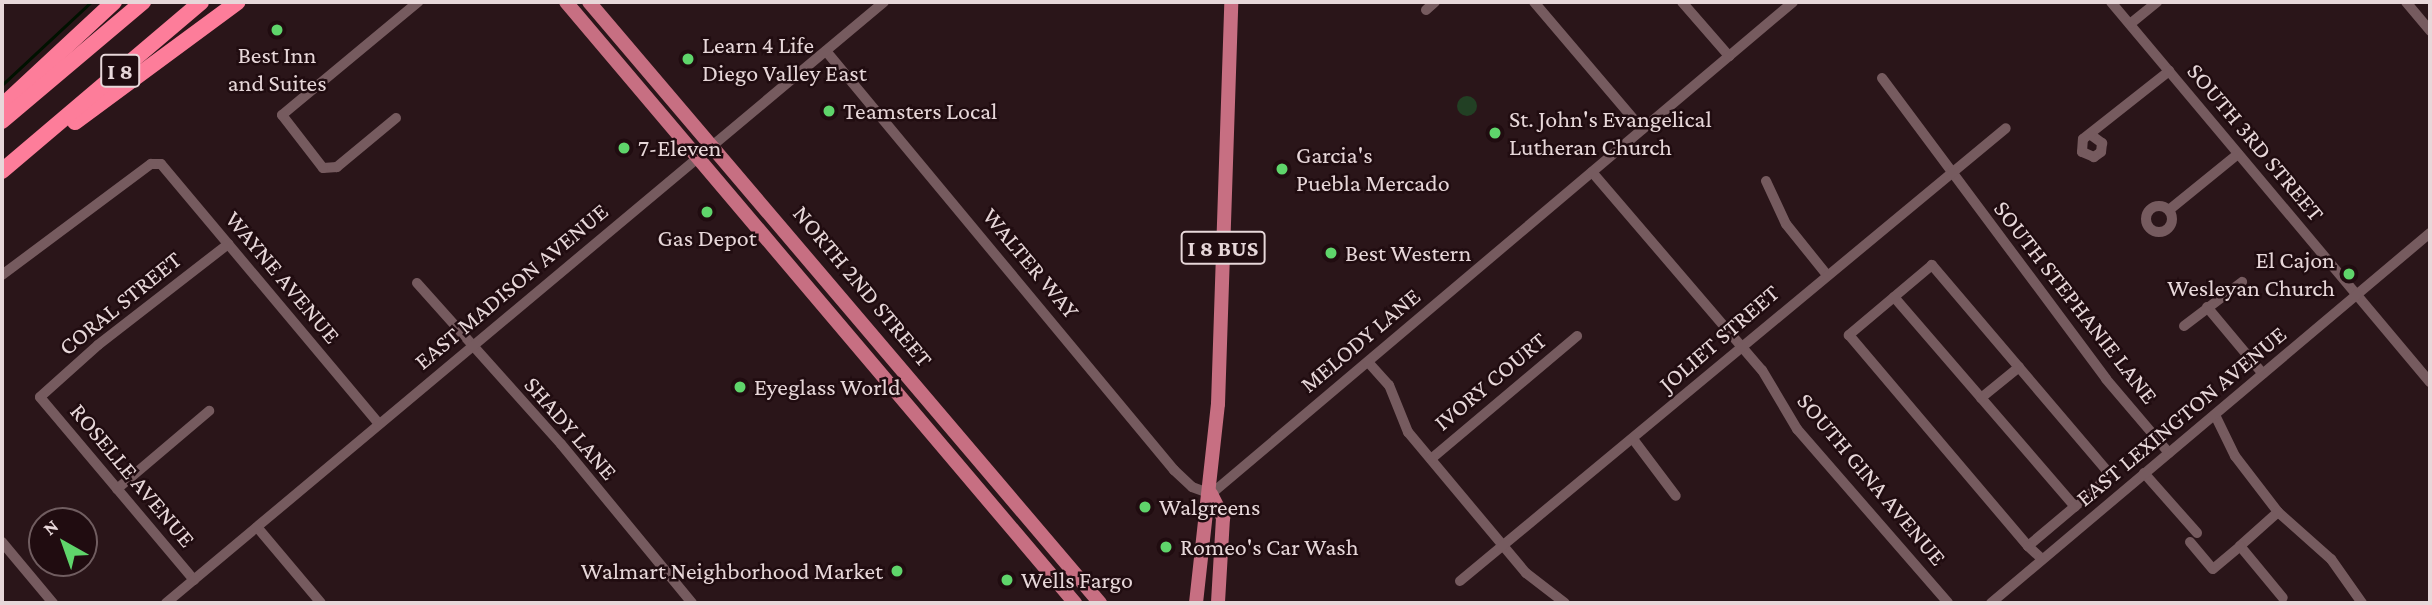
<!DOCTYPE html>
<style>
body{margin:0}
#map{position:relative;width:2432px;height:605px;overflow:hidden;background:#2a1519;font-family:"Crimson Pro",serif}
div>[style]{position:absolute}
.green>*{inset:0;background:#224024}
.round{border-radius:50%}
.stream>*{height:2.5px;margin:-1.25px;padding:0 1.25px;transform-origin:1.25px;border-radius:1.25px;background:#010}
.minor>*{height:10px;margin:-5px;padding:0 5px;transform-origin:5px;border-radius:5px;background:#765b5f}
.minor>.ring{margin:-5px;padding:0;box-sizing:content-box;background:none;border:10px solid #765b5f;border-radius:50%}
.major>*{height:14px;margin:-7px;padding:0 7px;transform-origin:7px;border-radius:7px;background:#c76f82}
.highway>*{height:16px;margin:-8px;padding:0 8px;transform-origin:8px;border-radius:8px;background:#fd7d9a}
.dots>*{width:19px;height:19px;translate:-50% -50%;box-sizing:border-box;border:4px solid #200c10;border-radius:50%}
span{translate:-50% -50%;white-space:nowrap;text-align:center;line-height:1.15;-webkit-text-stroke:5px #200c10;paint-order:stroke}
.shield-label span{padding:2px 5px;background:#200c10;border:2px solid;border-radius:5px;-webkit-text-stroke-width:0}
.shield-label{font-size:23px;color:#e7d7d9;font-weight:700}
.poi-label{font-size:24px;color:#e7d7d9}
.left{translate:0 -50%;text-align:left}
.right{translate:-100% -50%;text-align:right}
.street-label{font-size:24px;color:#e7d7d9}
.frame{position:absolute;inset:0;border:4px solid #e7d7d9;pointer-events:none}
.north{position:absolute;left:28px;top:507px;width:70px;height:70px;box-sizing:border-box;background:#200c10;border:2px solid #705d60;border-radius:50%;rotate:320deg;font-size:19px;font-weight:700;line-height:28px;text-align:center;color:#e7d7d9}
.north::after{content:'';display:block;margin:auto;width:24px;height:32px;background:#5fd56b;clip-path:polygon(50% 0,100% 100%,50% 72%,0 100%)}
</style>
<div id="map">
<div class="green">
<div class="round" style="left:1457px;top:96px;width:20px;height:20px"></div>
</div>
<div class="stream">
<div style="left:2px;top:85px;width:122px;rotate:-43deg"></div>
</div>
<div class="minor">
<div style="left:1534px;top:2px;width:167px;rotate:49.6deg"></div>
<div style="left:1682px;top:2px;width:72px;rotate:49deg"></div>
<div style="left:2111px;top:2px;width:496px;rotate:50deg"></div>
<div style="left:2406px;top:2px;width:38px;rotate:50deg"></div>
<div style="left:1426px;top:10px;width:12px;rotate:-42deg"></div>
<div style="left:2130px;top:24px;width:35px;rotate:-39deg"></div>
<div style="left:826px;top:51px;width:545px;rotate:50.29deg"></div>
<div style="left:1174px;top:470px;width:25px;rotate:43deg"></div>
<div style="left:1192px;top:487px;width:20px;rotate:20deg"></div>
<div style="left:1211px;top:494px;width:762px;rotate:-40.21deg"></div>
<div style="left:1882px;top:78px;width:375px;rotate:53.3deg"></div>
<div style="left:2106px;top:379px;width:97px;rotate:49.6deg"></div>
<div style="left:396px;top:118px;width:77px;rotate:140.3deg"></div>
<div style="left:337px;top:167px;width:14px;rotate:176deg"></div>
<div style="left:323px;top:168px;width:67px;rotate:-127.7deg"></div>
<div style="left:282px;top:115px;width:177px;rotate:-39.7deg"></div>
<div style="left:2091px;top:135px;width:14px;rotate:36deg"></div>
<div style="left:2102px;top:143px;width:9px;rotate:96deg"></div>
<div style="left:2101px;top:152px;width:9px;rotate:144deg"></div>
<div style="left:2094px;top:157px;width:13px;rotate:-157deg"></div>
<div style="left:2082px;top:152px;width:13px;rotate:-86deg"></div>
<div style="left:2083px;top:139px;width:110px;rotate:-38.3deg"></div>
<div style="left:1592px;top:172px;width:261px;rotate:49.4deg"></div>
<div style="left:1762px;top:370px;width:69px;rotate:59.3deg"></div>
<div style="left:1797px;top:429px;width:230px;rotate:49deg"></div>
<div style="left:1766px;top:181px;width:47px;rotate:65.1deg"></div>
<div style="left:1786px;top:224px;width:65px;rotate:51.2deg"></div>
<div class="ring" style="left:2146px;top:206px;width:16px;height:16px"></div>
<div style="left:2169px;top:210px;width:89px;rotate:-39.1deg"></div>
<div style="left:2px;top:275px;width:186px;rotate:-36.7deg"></div>
<div style="left:151px;top:164px;width:10px"></div>
<div style="left:161px;top:164px;width:339px;rotate:50deg"></div>
<div style="left:417px;top:283px;width:216px;rotate:48.2deg"></div>
<div style="left:561px;top:444px;width:206px;rotate:50.5deg"></div>
<div style="left:1894px;top:297px;width:277px;rotate:49.2deg"></div>
<div style="left:2207px;top:307px;width:87px;rotate:50.1deg"></div>
<div style="left:2184px;top:326px;width:73px;rotate:-37.2deg"></div>
<div style="left:1368px;top:362px;width:31px;rotate:48deg"></div>
<div style="left:1389px;top:385px;width:51px;rotate:68deg"></div>
<div style="left:1408px;top:432px;width:184px;rotate:50.1deg"></div>
<div style="left:1526px;top:573px;width:49px;rotate:37.6deg"></div>
<div style="left:1981px;top:398px;width:49px;rotate:-39.2deg"></div>
<div style="left:2215px;top:415px;width:46px;rotate:64deg"></div>
<div style="left:2235px;top:456px;width:71px;rotate:52.5deg"></div>
<div style="left:2278px;top:512px;width:71px;rotate:41.6deg"></div>
<div style="left:2331px;top:559px;width:54px;rotate:54.8deg"></div>
<div style="left:1633px;top:439px;width:71px;rotate:53deg"></div>
<div style="left:1431px;top:459px;width:191px;rotate:-40.1deg"></div>
<div style="left:2144px;top:473px;width:80px;rotate:48.5deg"></div>
<div style="left:117px;top:489px;width:121px;rotate:-40.3deg"></div>
<div style="left:2278px;top:512px;width:51px;rotate:138.2deg"></div>
<div style="left:2240px;top:546px;width:67px;rotate:50.4deg"></div>
<div style="left:257px;top:527px;width:99px;rotate:49.9deg"></div>
<div style="left:2px;top:542px;width:80px;rotate:50.1deg"></div>
<div style="left:2190px;top:542px;width:35px;rotate:50deg"></div>
<div style="left:2213px;top:569px;width:35px;rotate:-40deg"></div>
<div style="left:2028px;top:546px;width:92px;rotate:-40.1deg"></div>
<div style="left:2098px;top:487px;width:18px;rotate:-56deg"></div>
<div style="left:2108px;top:472px;width:272px;rotate:-130.4deg"></div>
<div style="left:1932px;top:265px;width:109px;rotate:139.9deg"></div>
<div style="left:1849px;top:335px;width:277px;rotate:49.7deg"></div>
<div style="left:2028px;top:546px;width:19px;rotate:43deg"></div>
<div style="left:194px;top:580px;width:239px;rotate:-130.1deg"></div>
<div style="left:40px;top:397px;width:78px;rotate:-41.9deg"></div>
<div style="left:98px;top:345px;width:165px;rotate:-37.8deg"></div>
<div style="left:1460px;top:581px;width:709px;rotate:-39.68deg"></div>
<div style="left:166px;top:603px;width:936px;rotate:-39.93deg"></div>
<div style="left:1991px;top:603px;width:574px;rotate:-40.13deg"></div>
</div>
<div class="major">
<div style="left:566px;top:2px;width:788px;rotate:49.74deg"></div>
<div style="left:589px;top:2px;width:789px;rotate:49.63deg"></div>
<div style="left:1211px;top:494px;width:27px;rotate:63deg"></div>
<div style="left:1223px;top:518px;width:85px;rotate:93.4deg"></div>
<div style="left:1196px;top:603px;width:200px;rotate:-83.7deg"></div>
<div style="left:1218px;top:404px;width:402px;rotate:-88.1deg"></div>
</div>
<div class="highway">
<div style="left:2px;top:106px;width:153px;rotate:-42.9deg"></div>
<div style="left:2px;top:121px;width:185px;rotate:-40.2deg"></div>
<div style="left:75px;top:122px;width:202px;rotate:-36.4deg"></div>
<div style="left:2px;top:171px;width:261px;rotate:-40.3deg"></div>
</div>
<div class="dots">
<div style="left:277px;top:30px;background:#5fd56b"></div>
<div style="left:688px;top:59px;background:#5fd56b"></div>
<div style="left:829px;top:111px;background:#5fd56b"></div>
<div style="left:1495px;top:133px;background:#5fd56b"></div>
<div style="left:624px;top:148px;background:#5fd56b"></div>
<div style="left:1282px;top:169px;background:#5fd56b"></div>
<div style="left:707px;top:212px;background:#5fd56b"></div>
<div style="left:1331px;top:253px;background:#5fd56b"></div>
<div style="left:2349px;top:274px;background:#5fd56b"></div>
<div style="left:740px;top:387px;background:#5fd56b"></div>
<div style="left:1145px;top:507px;background:#5fd56b"></div>
<div style="left:1166px;top:547px;background:#5fd56b"></div>
<div style="left:897px;top:571px;background:#5fd56b"></div>
<div style="left:1007px;top:580px;background:#5fd56b"></div>
</div>
<div class="shield-label">
<span style="left:120px;top:71px">I 8</span>
<span style="left:1223px;top:248px">I 8 BUS</span>
</div>
<div class="poi-label">
<span class="left" style="left:702px;top:59px">Learn 4 Life<br>Diego Valley East</span>
<span style="left:277px;top:69px">Best Inn<br>and Suites</span>
<span class="left" style="left:843px;top:111px">Teamsters Local</span>
<span class="left" style="left:1509px;top:133px">St. John's Evangelical<br>Lutheran Church</span>
<span class="left" style="left:638px;top:148px">7-Eleven</span>
<span class="left" style="left:1296px;top:169px">Garcia's<br>Puebla Mercado</span>
<span style="left:707px;top:238px">Gas Depot</span>
<span class="left" style="left:1345px;top:253px">Best Western</span>
<span class="right" style="left:2335px;top:274px">El Cajon<br>Wesleyan Church</span>
<span class="left" style="left:754px;top:387px">Eyeglass World</span>
<span class="left" style="left:1159px;top:507px">Walgreens</span>
<span class="left" style="left:1180px;top:547px">Romeo's Car Wash</span>
<span class="right" style="left:883px;top:571px">Walmart Neighborhood Market</span>
<span class="left" style="left:1021px;top:580px">Wells Fargo</span>
</div>
<div class="street-label">
<span style="left:2256px;top:142px;rotate:50deg">SOUTH 3RD STREET</span>
<span style="left:1031px;top:263px;rotate:50deg">WALTER WAY</span>
<span style="left:283px;top:277px;rotate:50deg">WAYNE AVENUE</span>
<span style="left:511px;top:286px;rotate:-40deg">EAST MADISON AVENUE</span>
<span style="left:863px;top:286px;rotate:50deg">NORTH 2ND STREET</span>
<span style="left:2076px;top:302px;rotate:52deg">SOUTH STEPHANIE LANE</span>
<span style="left:120px;top:303px;rotate:-39deg">CORAL STREET</span>
<span style="left:1719px;top:338px;rotate:-41deg">JOLIET STREET</span>
<span style="left:1360px;top:340px;rotate:-40deg">MELODY LANE</span>
<span style="left:1490px;top:381px;rotate:-40deg">IVORY COURT</span>
<span style="left:2181px;top:416px;rotate:-40deg">EAST LEXINGTON AVENUE</span>
<span style="left:571px;top:428px;rotate:49deg">SHADY LANE</span>
<span style="left:133px;top:475px;rotate:50deg">ROSELLE AVENUE</span>
<span style="left:1872px;top:479px;rotate:50deg">SOUTH GINA AVENUE</span>
</div>
<div class="frame"></div>
<div class="north">N</div>
</div>
